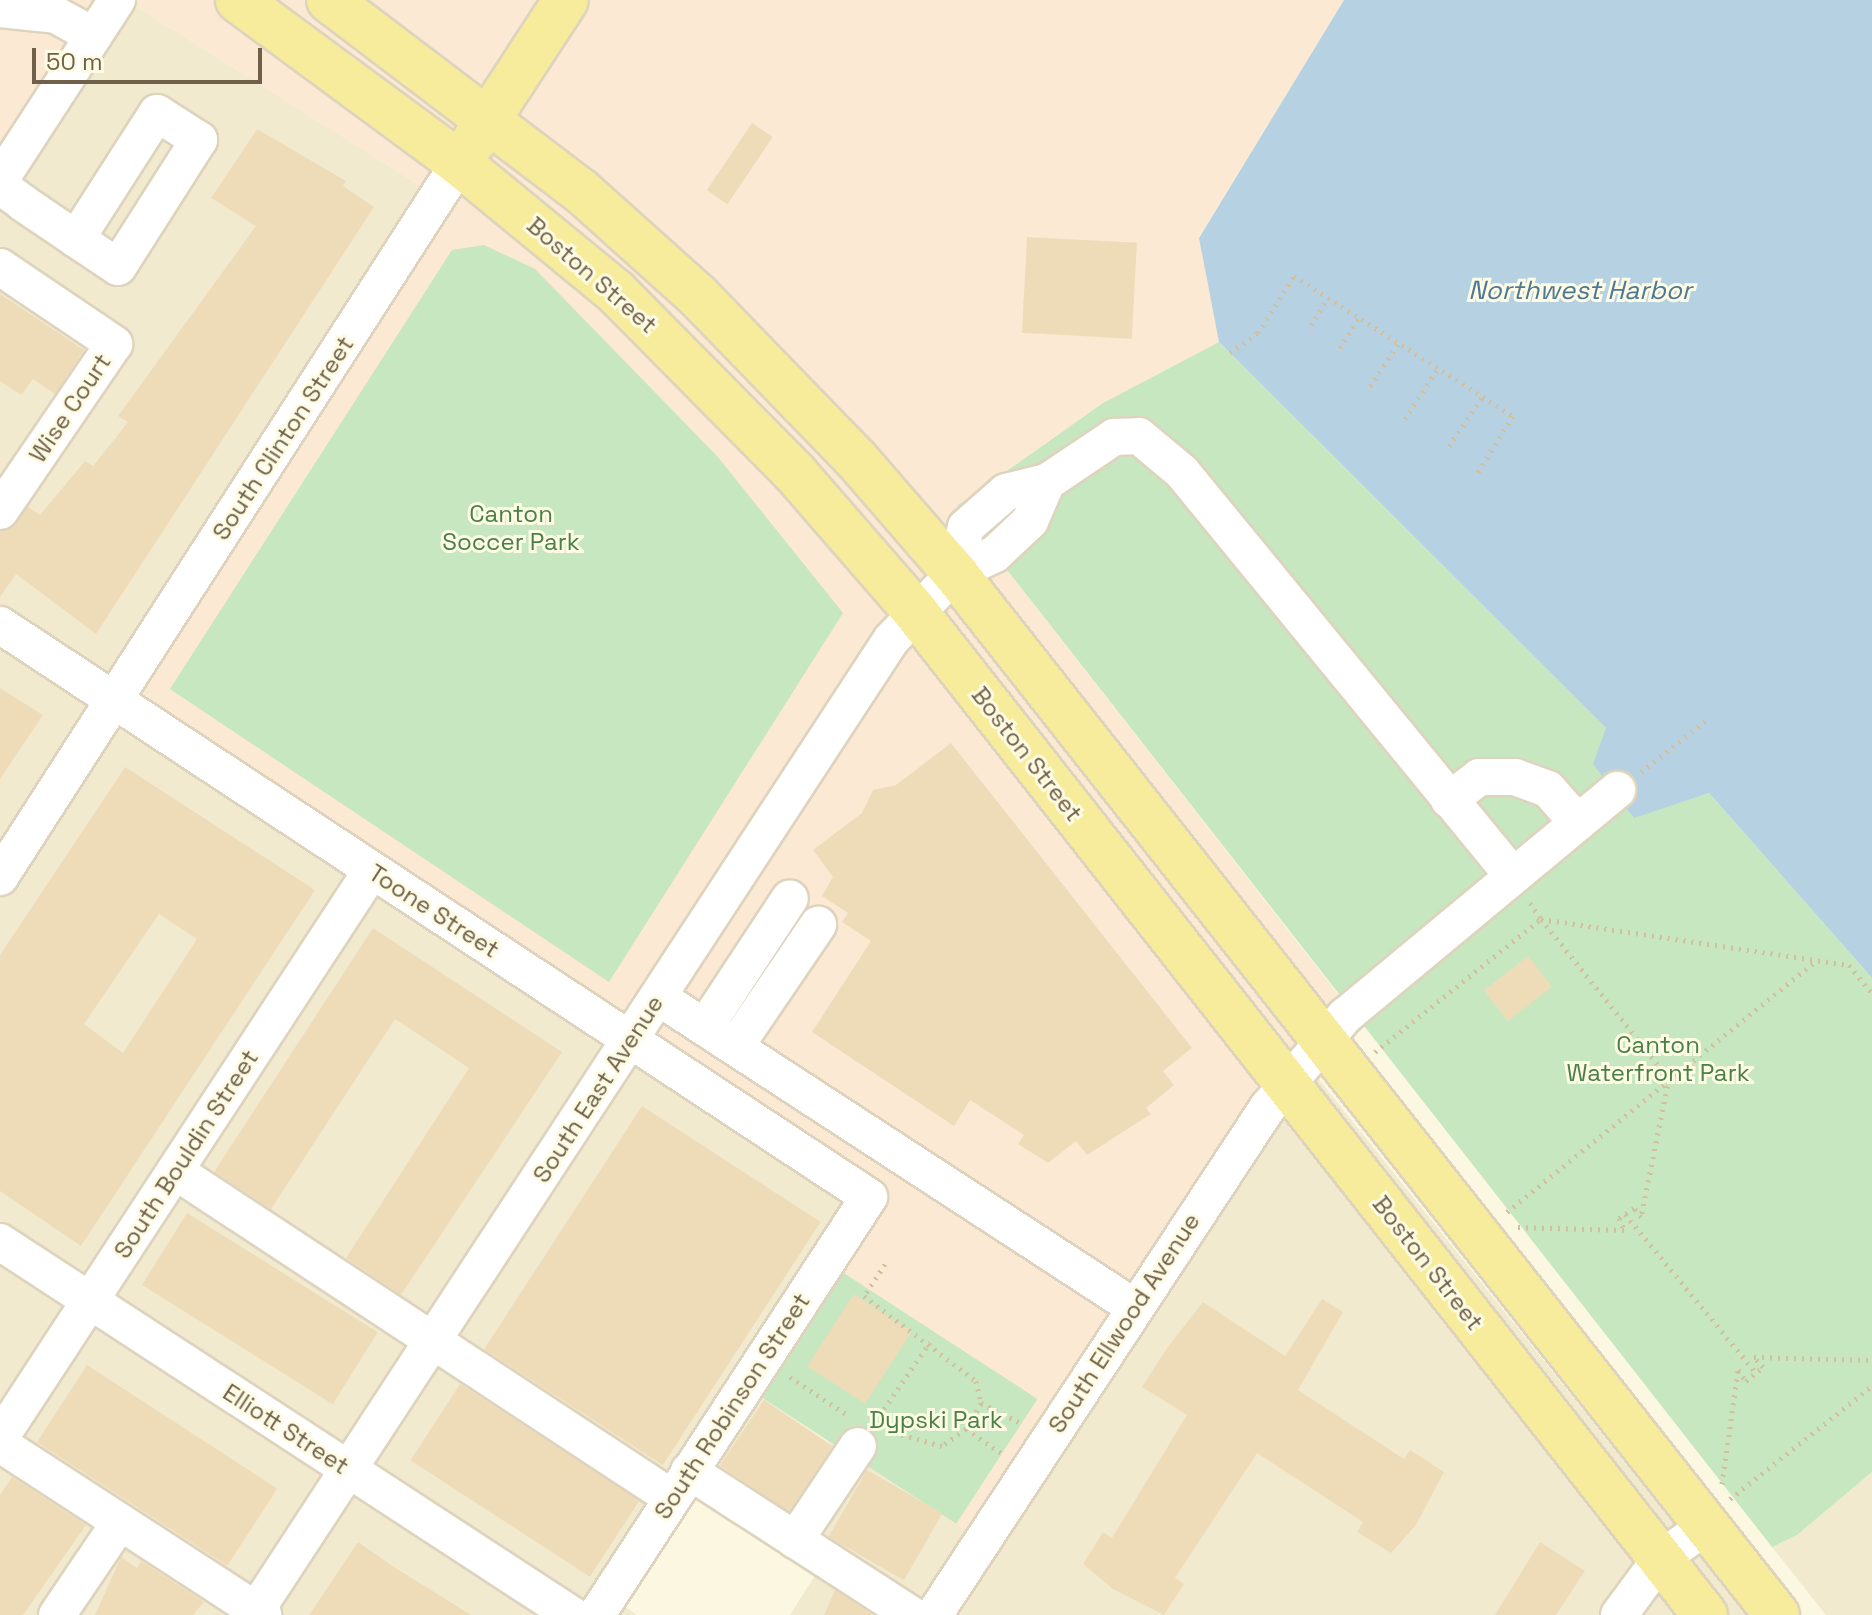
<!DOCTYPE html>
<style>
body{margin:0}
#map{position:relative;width:1872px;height:1615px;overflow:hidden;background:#fbf7e0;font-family:"Space Grotesk",sans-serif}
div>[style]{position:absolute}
.residential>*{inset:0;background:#f2eacf}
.commercial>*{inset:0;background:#fbe9d4}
.green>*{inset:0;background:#c6e7c0;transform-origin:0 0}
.water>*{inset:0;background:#b6d1e2}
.building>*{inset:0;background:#eedcb9;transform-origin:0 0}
.path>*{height:5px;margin-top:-2.5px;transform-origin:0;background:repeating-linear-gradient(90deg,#d3bf9d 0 2px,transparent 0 8px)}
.roads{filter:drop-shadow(2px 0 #ded4bd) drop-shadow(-2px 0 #ded4bd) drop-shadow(0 2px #ded4bd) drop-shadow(0 -2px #ded4bd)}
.minor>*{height:36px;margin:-18px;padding:0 18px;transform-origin:18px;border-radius:18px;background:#fff}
.major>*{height:44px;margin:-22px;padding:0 22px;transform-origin:22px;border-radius:22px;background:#f7ec9b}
span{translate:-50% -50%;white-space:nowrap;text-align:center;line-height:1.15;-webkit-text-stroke:6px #fefbe5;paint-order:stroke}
.street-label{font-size:24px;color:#706049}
.park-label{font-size:24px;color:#4a8047}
.water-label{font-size:26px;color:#4d7896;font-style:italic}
.scale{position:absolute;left:32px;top:48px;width:230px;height:36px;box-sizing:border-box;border:4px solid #706049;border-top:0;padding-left:10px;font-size:24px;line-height:28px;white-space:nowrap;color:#706049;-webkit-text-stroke:6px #fefbe5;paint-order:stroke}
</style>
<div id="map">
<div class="residential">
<div style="clip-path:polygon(126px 0,435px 195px,866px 1210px,760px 1397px,828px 1442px,1305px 1062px,1747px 1615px,790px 1615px,819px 1569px,697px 1489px,621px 1604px,637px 1615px,0 1615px,0 175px)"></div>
<div style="clip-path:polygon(1872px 1472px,1872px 1615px,1826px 1615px,1772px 1547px,1797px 1535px)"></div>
</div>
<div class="commercial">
<div style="clip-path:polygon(0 0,114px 0,0 175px)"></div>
<div style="clip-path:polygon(126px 0,1344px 0,1199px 237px,1219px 342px,1103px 403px,957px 506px,1344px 1002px,982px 1541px,760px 1397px,866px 1211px,108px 699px,435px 195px)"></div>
</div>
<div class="green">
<div style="clip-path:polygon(484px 245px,535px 269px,717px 456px,843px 613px,609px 982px,170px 689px,452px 250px)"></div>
<div style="clip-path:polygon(1219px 342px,1606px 728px,1617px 790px,1633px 817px,1709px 793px,1872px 978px,1872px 1472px,1797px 1535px,1772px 1547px,957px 506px,1103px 403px)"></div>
<div style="left:842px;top:1272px;width:233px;height:149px;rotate:33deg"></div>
</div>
<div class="water">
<div style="clip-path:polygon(1344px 0,1872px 0,1872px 978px,1709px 793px,1634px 818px,1593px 764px,1606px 728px,1219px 342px,1199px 238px)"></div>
</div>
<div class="building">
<div style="left:752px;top:123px;width:25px;height:81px;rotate:34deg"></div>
<div style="clip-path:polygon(257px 129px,346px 181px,343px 186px,374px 207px,96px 634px,16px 574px,0 597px,0 532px,28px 507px,40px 515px,85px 461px,93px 466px,128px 422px,118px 416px,256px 226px,211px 198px)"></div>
<div style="left:1027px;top:237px;width:110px;height:96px;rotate:3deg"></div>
<div style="clip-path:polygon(0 294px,84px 350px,55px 394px,33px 379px,21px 395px,0 381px)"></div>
<div style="clip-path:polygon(0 688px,43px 715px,0 779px)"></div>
<div style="clip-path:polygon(951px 743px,1192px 1048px,1163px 1071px,1174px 1085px,1146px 1108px,1151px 1114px,1087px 1155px,1076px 1141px,1048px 1163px,1018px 1144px,1024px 1135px,970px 1100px,954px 1126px,812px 1032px,871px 941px,842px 922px,848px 913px,822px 896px,833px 877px,813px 850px,862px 813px,873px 790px,896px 785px)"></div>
<div style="clip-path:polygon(evenodd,125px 767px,315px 890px,81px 1246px,0 1191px,0 955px,125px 767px,159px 914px,197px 939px,123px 1053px,84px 1024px,159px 914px)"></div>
<div style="clip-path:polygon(373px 928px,562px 1052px,401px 1295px,346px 1258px,469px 1068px,395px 1019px,271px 1209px,214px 1172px)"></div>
<div style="left:1528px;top:956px;width:39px;height:56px;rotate:52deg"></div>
<div style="left:642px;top:1106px;width:213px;height:290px;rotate:33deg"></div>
<div style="left:187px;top:1213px;width:225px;height:85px;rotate:32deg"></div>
<div style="left:854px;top:1294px;width:69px;height:86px;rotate:33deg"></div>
<div style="clip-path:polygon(1322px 1299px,1343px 1312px,1298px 1390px,1404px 1459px,1410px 1450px,1444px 1472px,1416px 1525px,1391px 1553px,1357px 1532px,1363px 1522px,1257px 1453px,1175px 1578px,1184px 1584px,1164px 1615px,1113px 1589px,1083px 1564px,1103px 1532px,1112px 1538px,1187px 1415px,1142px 1387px,1167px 1348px,1203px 1302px,1285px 1356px)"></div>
<div style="left:87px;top:1365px;width:227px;height:92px;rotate:33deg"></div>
<div style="left:460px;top:1384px;width:214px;height:91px;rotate:33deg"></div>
<div style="left:764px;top:1400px;width:83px;height:79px;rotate:34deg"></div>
<div style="left:867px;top:1470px;width:87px;height:77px;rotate:30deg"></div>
<div style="clip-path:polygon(12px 1477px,86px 1525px,23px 1615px,0 1615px,0 1495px)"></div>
<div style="clip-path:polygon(358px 1542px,394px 1567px,471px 1615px,309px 1615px)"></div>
<div style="clip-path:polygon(1540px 1542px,1585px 1571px,1556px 1615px,1495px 1615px)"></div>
<div style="clip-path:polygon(121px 1557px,137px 1568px,141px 1561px,204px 1602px,193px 1615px,95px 1615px)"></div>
<div style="clip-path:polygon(835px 1590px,873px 1615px,824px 1615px)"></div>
</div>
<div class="path">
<div style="left:1311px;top:325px;width:32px;rotate:-58deg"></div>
<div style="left:1340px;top:348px;width:36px;rotate:-58deg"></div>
<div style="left:1230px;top:353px;width:34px;rotate:-36deg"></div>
<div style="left:1258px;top:333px;width:67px;rotate:-57.7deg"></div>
<div style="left:1294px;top:276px;width:260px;rotate:32.6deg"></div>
<div style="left:1513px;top:416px;width:72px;rotate:121.9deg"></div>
<div style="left:1370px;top:386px;width:52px;rotate:-56deg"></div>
<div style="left:1405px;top:419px;width:61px;rotate:-57.1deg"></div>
<div style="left:1449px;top:446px;width:60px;rotate:-55.8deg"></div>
<div style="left:1641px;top:772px;width:87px;rotate:-38.5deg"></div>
<div style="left:1530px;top:903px;width:19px;rotate:55deg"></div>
<div style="left:1541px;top:919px;width:311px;rotate:8.5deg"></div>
<div style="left:1849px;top:965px;width:36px;rotate:51deg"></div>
<div style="left:1375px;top:1052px;width:213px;rotate:-38.7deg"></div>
<div style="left:1541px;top:919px;width:204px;rotate:51.2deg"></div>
<div style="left:1669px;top:1078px;width:142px;rotate:101.4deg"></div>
<div style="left:1641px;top:1217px;width:11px;rotate:-128deg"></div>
<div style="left:1634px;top:1208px;width:18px;rotate:146deg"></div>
<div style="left:1619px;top:1218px;width:13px;rotate:67deg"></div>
<div style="left:1624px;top:1230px;width:106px;rotate:-178.4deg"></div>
<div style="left:1507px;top:1212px;width:400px;rotate:-39.1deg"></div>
<div style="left:1625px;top:1214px;width:206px;rotate:50.5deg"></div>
<div style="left:885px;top:1264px;width:38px;rotate:123deg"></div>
<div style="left:864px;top:1296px;width:141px;rotate:37.2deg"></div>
<div style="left:976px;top:1381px;width:23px;rotate:77deg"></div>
<div style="left:981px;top:1403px;width:30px;rotate:120deg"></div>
<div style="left:966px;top:1429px;width:29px;rotate:145deg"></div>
<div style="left:942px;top:1446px;width:58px;rotate:-164.1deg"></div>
<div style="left:790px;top:1377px;width:71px;rotate:33.5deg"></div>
<div style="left:981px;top:1403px;width:47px;rotate:26.6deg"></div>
<div style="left:875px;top:1422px;width:97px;rotate:-55.5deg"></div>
<div style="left:966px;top:1429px;width:42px;rotate:34.4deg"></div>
<div style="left:1722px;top:1484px;width:115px;rotate:-82deg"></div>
<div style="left:1738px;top:1370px;width:14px;rotate:54deg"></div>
<div style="left:1746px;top:1381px;width:22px;rotate:-39deg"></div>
<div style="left:1763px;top:1367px;width:13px;rotate:-132deg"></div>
<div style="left:1754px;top:1357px;width:118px;rotate:1.5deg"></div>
<div style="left:1730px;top:1499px;width:181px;rotate:-38.5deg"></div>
</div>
<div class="roads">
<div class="minor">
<div style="left:0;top:9px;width:56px;rotate:6.1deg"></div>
<div style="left:56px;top:15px;width:43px;rotate:28.9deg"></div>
<div style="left:0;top:180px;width:215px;rotate:-57deg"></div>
<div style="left:0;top:186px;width:29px;rotate:36deg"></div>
<div style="left:23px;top:203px;width:64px;rotate:34.2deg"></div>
<div style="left:76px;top:239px;width:50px;rotate:33.7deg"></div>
<div style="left:118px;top:267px;width:151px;rotate:-57.5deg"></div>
<div style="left:199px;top:140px;width:50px;rotate:-147.3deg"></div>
<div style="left:157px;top:113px;width:150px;rotate:122.7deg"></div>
<div style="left:0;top:267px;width:138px;rotate:34deg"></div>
<div style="left:114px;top:344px;width:202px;rotate:124.3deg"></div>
<div style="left:955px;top:573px;width:47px;rotate:-76.6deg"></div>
<div style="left:966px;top:527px;width:53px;rotate:-41.2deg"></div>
<div style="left:1006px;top:492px;width:42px;rotate:-13.7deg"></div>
<div style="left:1047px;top:482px;width:81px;rotate:-33.9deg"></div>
<div style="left:1114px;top:437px;width:25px;rotate:-2deg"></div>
<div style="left:1139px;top:436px;width:56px;rotate:39.9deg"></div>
<div style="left:1182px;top:472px;width:522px;rotate:50.67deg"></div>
<div style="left:0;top:625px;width:1040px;rotate:33.35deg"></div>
<div style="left:869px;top:1197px;width:499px;rotate:123.1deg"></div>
<div style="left:1449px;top:800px;width:38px;rotate:-37deg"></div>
<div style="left:1479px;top:777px;width:36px"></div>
<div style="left:1515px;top:777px;width:35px;rotate:20deg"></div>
<div style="left:1548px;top:789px;width:45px;rotate:48.6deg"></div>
<div style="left:0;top:877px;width:849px;rotate:-57.26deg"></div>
<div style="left:658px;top:997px;width:568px;rotate:33.07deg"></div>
<div style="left:705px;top:1027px;width:154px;rotate:-56.6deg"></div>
<div style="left:735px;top:1047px;width:148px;rotate:-55.8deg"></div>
<div style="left:175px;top:1171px;width:595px;rotate:33.34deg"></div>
<div style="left:0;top:1242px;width:683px;rotate:33.11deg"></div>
<div style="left:0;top:1438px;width:679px;rotate:-56.78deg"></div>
<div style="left:0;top:1444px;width:314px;rotate:33deg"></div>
<div style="left:689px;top:1471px;width:265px;rotate:32.9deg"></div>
<div style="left:795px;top:1540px;width:113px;rotate:-56.2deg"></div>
<div style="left:57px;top:1615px;width:112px;rotate:-55.9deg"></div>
<div style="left:253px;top:1615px;width:1165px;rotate:-56.8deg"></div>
<div style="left:891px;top:640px;width:93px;rotate:-46.3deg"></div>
<div style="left:955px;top:573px;width:44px;rotate:-25.4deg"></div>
<div style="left:995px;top:554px;width:48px;rotate:-43.3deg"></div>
<div style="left:1030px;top:521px;width:43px;rotate:-66.4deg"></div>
<div style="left:934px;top:1615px;width:608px;rotate:-56.68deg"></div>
<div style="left:1268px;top:1107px;width:119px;rotate:-49.8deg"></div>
<div style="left:1345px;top:1016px;width:354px;rotate:-39.7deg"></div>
<div style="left:1619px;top:1615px;width:71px;rotate:-53.6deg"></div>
<div style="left:1661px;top:1558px;width:56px;rotate:-34.8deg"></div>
</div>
<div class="major">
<div style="left:238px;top:0;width:275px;rotate:36.4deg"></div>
<div style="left:459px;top:163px;width:202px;rotate:39.4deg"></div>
<div style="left:615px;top:291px;width:256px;rotate:45.3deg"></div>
<div style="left:795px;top:473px;width:181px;rotate:49deg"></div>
<div style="left:914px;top:610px;width:1279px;rotate:51.79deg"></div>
<div style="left:329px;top:0;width:316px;rotate:37.2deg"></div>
<div style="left:581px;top:191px;width:157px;rotate:41.9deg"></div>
<div style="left:698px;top:296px;width:228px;rotate:45.9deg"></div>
<div style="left:857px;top:460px;width:150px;rotate:49.1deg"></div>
<div style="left:955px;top:573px;width:1327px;rotate:51.73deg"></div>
<div style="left:474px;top:141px;width:168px;rotate:-56.9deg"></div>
</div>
</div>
<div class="street-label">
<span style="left:592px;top:275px;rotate:41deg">Boston Street</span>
<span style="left:70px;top:408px;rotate:-56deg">Wise Court</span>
<span style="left:283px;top:438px;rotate:-57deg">South Clinton Street</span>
<span style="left:1027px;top:754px;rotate:52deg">Boston Street</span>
<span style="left:434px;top:911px;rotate:33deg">Toone Street</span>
<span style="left:598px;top:1089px;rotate:-57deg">South East Avenue</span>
<span style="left:186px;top:1154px;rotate:-57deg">South Bouldin Street</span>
<span style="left:1428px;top:1263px;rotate:52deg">Boston Street</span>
<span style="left:1124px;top:1323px;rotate:-57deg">South Ellwood Avenue</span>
<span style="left:732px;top:1406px;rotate:-57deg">South Robinson Street</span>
<span style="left:286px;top:1429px;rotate:33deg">Elliott Street</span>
</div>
<div class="park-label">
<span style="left:511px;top:528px">Canton<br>Soccer Park</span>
<span style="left:1658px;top:1059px">Canton<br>Waterfront Park</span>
<span style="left:936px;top:1420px">Dypski Park</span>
</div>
<div class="water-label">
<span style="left:1580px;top:291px">Northwest Harbor</span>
</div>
<div class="scale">50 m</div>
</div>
